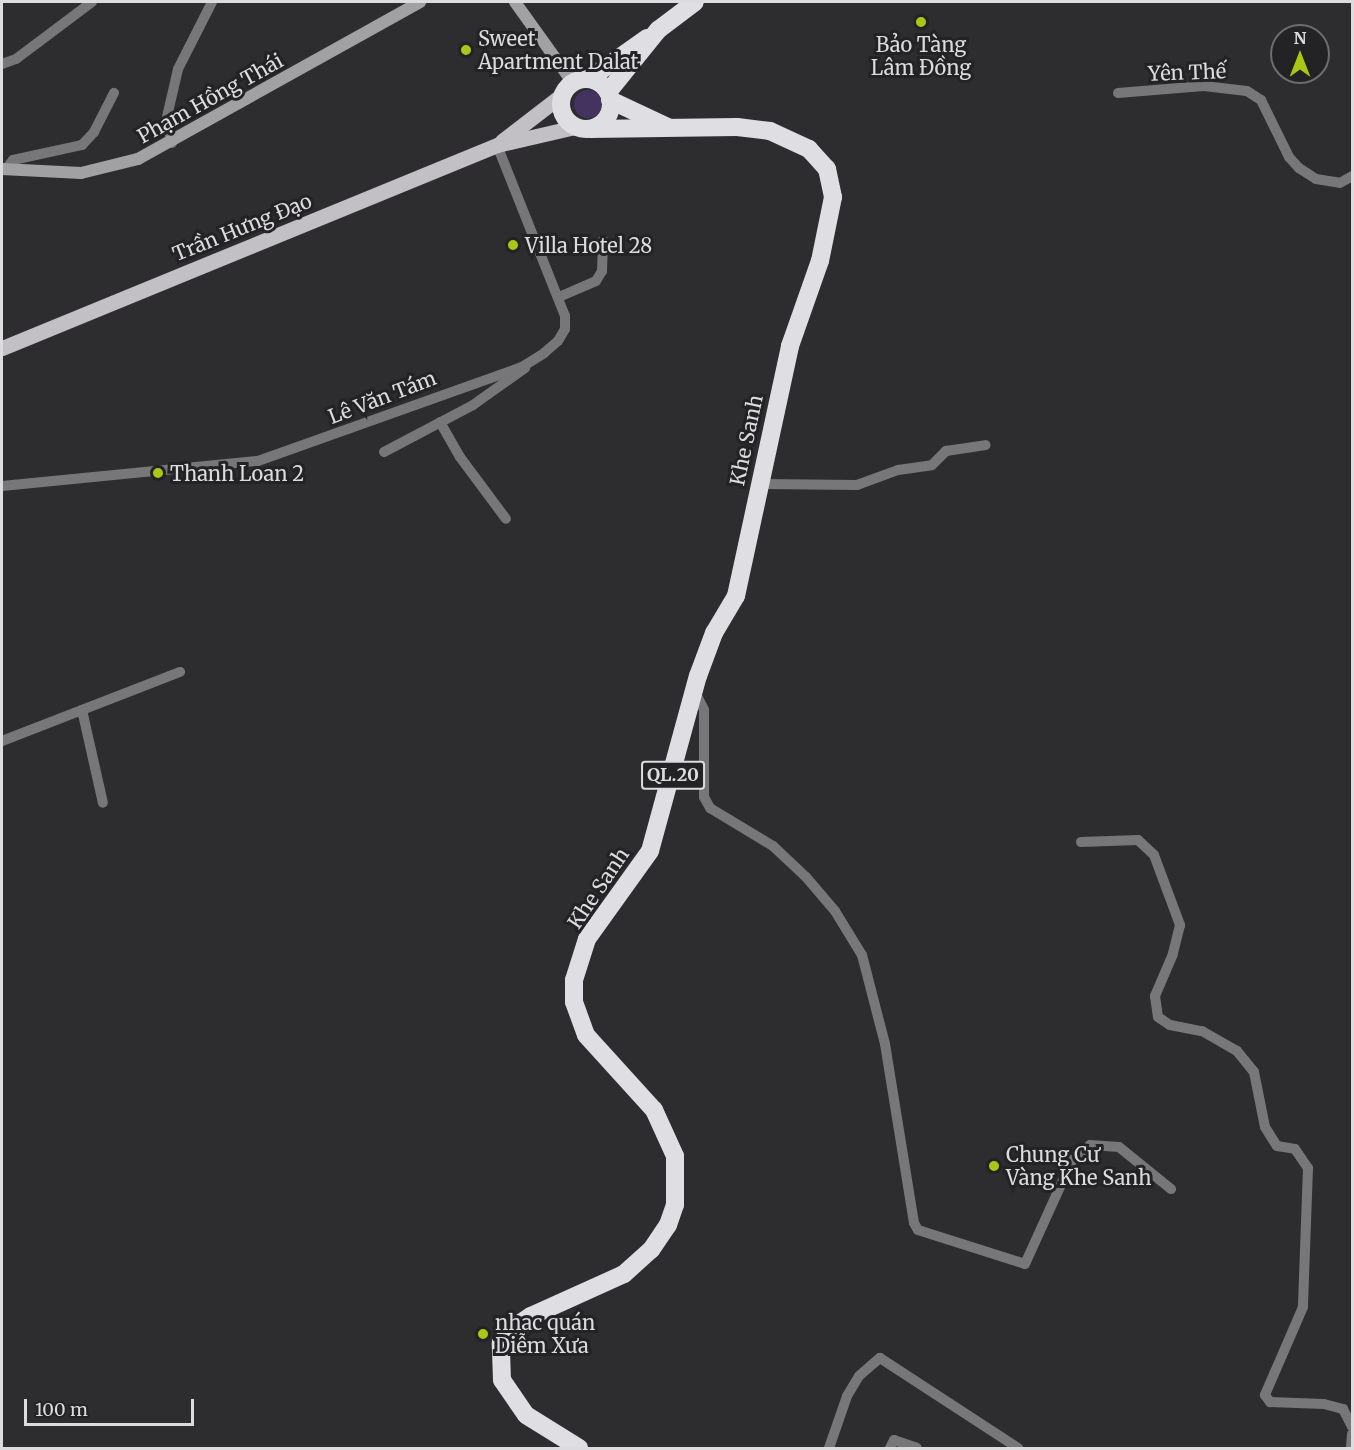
<!DOCTYPE html>
<meta charset="utf-8">
<style>
body{margin:0}
#map{position:relative;width:1354px;height:1450px;overflow:hidden;background:#2d2c2f;font-family:Merriweather,serif}
div>[style]{position:absolute}
.green>*{inset:0;background:#44335f}
.round{border-radius:50%}
.street>*{height:10px;margin:-5px;padding:0 5px;transform-origin:5px;border-radius:5px;background:#777678}
.secondary>*{height:12px;margin:-6px;padding:0 6px;transform-origin:6px;border-radius:6px;background:#a1a0a3}
.primary>*{height:15px;margin:-7.5px;padding:0 7.5px;transform-origin:7.5px;border-radius:7.5px;background:#c2c0c4}
.highway>*{height:18px;margin:-9px;padding:0 9px;transform-origin:9px;border-radius:9px;background:#dfdee3}
.highway>.ring{margin:-9px;padding:0;box-sizing:content-box;background:none;border:18px solid #dfdee3;border-radius:50%}
.dots>*{width:16px;height:16px;translate:-50% -50%;box-sizing:border-box;border:3px solid #232225;border-radius:50%}
span{translate:-50% -50%;white-space:nowrap;text-align:center;line-height:1.15;-webkit-text-stroke:6px #232225;paint-order:stroke}
.shield-label span{padding:2px 4px;background:#232225;border:2px solid;border-radius:4px;-webkit-text-stroke-width:0}
.shield-label{font-size:18px;color:#dcdbdd;font-weight:700}
.poi-label{font-size:20px;color:#dcdbdd}
.left{translate:0 -50%;text-align:left}
.street-label{font-size:20px;color:#dcdbdd}
.frame{position:absolute;inset:0;border:3px solid #dcdbdd;pointer-events:none}
.north{position:absolute;left:1270px;top:24px;width:60px;height:60px;box-sizing:border-box;background:#232225;border:2px solid #6d6c6f;border-radius:50%;rotate:0deg;font-size:16px;font-weight:700;line-height:24px;text-align:center;color:#dcdbdd}
.north::after{content:'';display:block;margin:auto;width:21px;height:27px;background:#aac717;clip-path:polygon(50% 0,100% 100%,50% 72%,0 100%)}
.scale{position:absolute;left:24px;top:1399px;width:170px;height:27px;box-sizing:border-box;border:3px solid #dcdbdd;border-top:0;padding-left:8px;font-size:18px;line-height:21px;white-space:nowrap;color:#dcdbdd;-webkit-text-stroke:4px #232225;paint-order:stroke}
</style>
<div id="map">
<div class="green">
<div class="round" style="left:574px;top:90px;width:28px;height:28px"></div>
</div>
<div class="street">
<div style="left:2px;top:64px;width:15px;rotate:-20deg"></div>
<div style="left:16px;top:59px;width:95px;rotate:-36.9deg"></div>
<div style="left:1118px;top:93px;width:86px;rotate:-4.7deg"></div>
<div style="left:1204px;top:86px;width:43px;rotate:6.6deg"></div>
<div style="left:1247px;top:91px;width:17px;rotate:33deg"></div>
<div style="left:1261px;top:100px;width:64px;rotate:63.8deg"></div>
<div style="left:1289px;top:157px;width:15px;rotate:48deg"></div>
<div style="left:1299px;top:168px;width:20px;rotate:33deg"></div>
<div style="left:1316px;top:179px;width:24px;rotate:9deg"></div>
<div style="left:1340px;top:183px;width:14px;rotate:-30deg"></div>
<div style="left:172px;top:143px;width:23px;rotate:-105deg"></div>
<div style="left:166px;top:121px;width:53px;rotate:-77deg"></div>
<div style="left:178px;top:69px;width:75px;rotate:-63.1deg"></div>
<div style="left:6px;top:169px;width:11px;rotate:-52deg"></div>
<div style="left:13px;top:160px;width:71px;rotate:-12.3deg"></div>
<div style="left:82px;top:145px;width:18px;rotate:-47deg"></div>
<div style="left:94px;top:132px;width:44px;rotate:-62.9deg"></div>
<div style="left:559px;top:297px;width:40px;rotate:-23.4deg"></div>
<div style="left:596px;top:281px;width:12px;rotate:-59deg"></div>
<div style="left:602px;top:271px;width:31px;rotate:-88deg"></div>
<div style="left:440px;top:422px;width:40px;rotate:60.3deg"></div>
<div style="left:460px;top:457px;width:77px;rotate:53.4deg"></div>
<div style="left:384px;top:452px;width:101px;rotate:-27.8deg"></div>
<div style="left:473px;top:405px;width:64px;rotate:-35.4deg"></div>
<div style="left:759px;top:484px;width:98px;rotate:0.6deg"></div>
<div style="left:857px;top:485px;width:44px;rotate:-20.1deg"></div>
<div style="left:898px;top:470px;width:34px;rotate:-8deg"></div>
<div style="left:932px;top:465px;width:20px;rotate:-45deg"></div>
<div style="left:946px;top:451px;width:40px;rotate:-8.5deg"></div>
<div style="left:2px;top:486px;width:257px;rotate:-5.6deg"></div>
<div style="left:258px;top:461px;width:280px;rotate:-19.6deg"></div>
<div style="left:522px;top:367px;width:26px;rotate:-32deg"></div>
<div style="left:544px;top:353px;width:18px;rotate:-41deg"></div>
<div style="left:558px;top:341px;width:14px;rotate:-60deg"></div>
<div style="left:565px;top:329px;width:13px;rotate:-90deg"></div>
<div style="left:565px;top:316px;width:184px;rotate:-111.7deg"></div>
<div style="left:695px;top:692px;width:20px;rotate:63deg"></div>
<div style="left:704px;top:710px;width:87px;rotate:90deg"></div>
<div style="left:704px;top:797px;width:13px;rotate:61deg"></div>
<div style="left:710px;top:808px;width:74px;rotate:31.1deg"></div>
<div style="left:773px;top:846px;width:45px;rotate:43.2deg"></div>
<div style="left:806px;top:877px;width:45px;rotate:49.5deg"></div>
<div style="left:835px;top:911px;width:52px;rotate:58.5deg"></div>
<div style="left:862px;top:955px;width:92px;rotate:75.5deg"></div>
<div style="left:885px;top:1044px;width:181px;rotate:80.8deg"></div>
<div style="left:914px;top:1223px;width:8px;rotate:60deg"></div>
<div style="left:918px;top:1230px;width:112px;rotate:17.6deg"></div>
<div style="left:1025px;top:1264px;width:116px;rotate:-65.6deg"></div>
<div style="left:1073px;top:1158px;width:21px;rotate:-37deg"></div>
<div style="left:1090px;top:1145px;width:29px;rotate:4deg"></div>
<div style="left:1119px;top:1147px;width:67px;rotate:38.9deg"></div>
<div style="left:82px;top:710px;width:95px;rotate:77.3deg"></div>
<div style="left:2px;top:741px;width:191px;rotate:-21.2deg"></div>
<div style="left:1081px;top:842px;width:57px;rotate:-2deg"></div>
<div style="left:1138px;top:840px;width:22px;rotate:43deg"></div>
<div style="left:1154px;top:855px;width:75px;rotate:69.6deg"></div>
<div style="left:1180px;top:925px;width:30px;rotate:104deg"></div>
<div style="left:1173px;top:954px;width:46px;rotate:113.2deg"></div>
<div style="left:1155px;top:996px;width:21px;rotate:82deg"></div>
<div style="left:1158px;top:1017px;width:14px;rotate:34deg"></div>
<div style="left:1170px;top:1025px;width:33px;rotate:11deg"></div>
<div style="left:1202px;top:1031px;width:40px;rotate:29.7deg"></div>
<div style="left:1237px;top:1051px;width:27px;rotate:51deg"></div>
<div style="left:1254px;top:1072px;width:56px;rotate:78.7deg"></div>
<div style="left:1265px;top:1127px;width:22px;rotate:58deg"></div>
<div style="left:1277px;top:1146px;width:18px;rotate:9deg"></div>
<div style="left:1295px;top:1149px;width:23px;rotate:56deg"></div>
<div style="left:1308px;top:1168px;width:139px;rotate:92.1deg"></div>
<div style="left:1303px;top:1307px;width:96px;rotate:113.4deg"></div>
<div style="left:1265px;top:1395px;width:9px;rotate:54deg"></div>
<div style="left:1270px;top:1402px;width:54px;rotate:2.1deg"></div>
<div style="left:1324px;top:1404px;width:20px;rotate:15deg"></div>
<div style="left:1343px;top:1409px;width:20px;rotate:63deg"></div>
<div style="left:829px;top:1448px;width:55px;rotate:-70.9deg"></div>
<div style="left:847px;top:1396px;width:23px;rotate:-59deg"></div>
<div style="left:859px;top:1376px;width:28px;rotate:-41deg"></div>
<div style="left:880px;top:1358px;width:165px;rotate:33.1deg"></div>
<div style="left:890px;top:1448px;width:9px;rotate:-63deg"></div>
<div style="left:894px;top:1440px;width:24px;rotate:19deg"></div>
<div style="left:1351px;top:1448px;width:14px;rotate:-86deg"></div>
</div>
<div class="secondary">
<div style="left:515px;top:2px;width:100px;rotate:54.4deg"></div>
<div style="left:2px;top:169px;width:79px;rotate:2.9deg"></div>
<div style="left:81px;top:173px;width:59px;rotate:-13.8deg"></div>
<div style="left:138px;top:159px;width:323px;rotate:-29.1deg"></div>
</div>
<div class="primary">
<div style="left:502px;top:141px;width:77px;rotate:-37.6deg"></div>
<div style="left:2px;top:348px;width:535px;rotate:-22.3deg"></div>
<div style="left:497px;top:145px;width:80px;rotate:-13deg"></div>
</div>
<div class="highway">
<div class="ring" style="left:561px;top:79px;width:32px;height:32px"></div>
<div style="left:589px;top:79px;width:71px;rotate:-35.3deg"></div>
<div style="left:608px;top:92px;width:80px;rotate:-51.1deg"></div>
<div style="left:658px;top:30px;width:46px;rotate:-37.1deg"></div>
<div style="left:610px;top:100px;width:64px;rotate:25deg"></div>
<div style="left:579px;top:1448px;width:62px;rotate:-148.1deg"></div>
<div style="left:526px;top:1415px;width:42px;rotate:-124.4deg"></div>
<div style="left:502px;top:1380px;width:37px;rotate:-92deg"></div>
<div style="left:501px;top:1343px;width:19px;rotate:-51deg"></div>
<div style="left:513px;top:1328px;width:22px;rotate:-34deg"></div>
<div style="left:531px;top:1316px;width:102px;rotate:-24.3deg"></div>
<div style="left:624px;top:1274px;width:36px;rotate:-42deg"></div>
<div style="left:651px;top:1250px;width:30px;rotate:-56deg"></div>
<div style="left:668px;top:1225px;width:21px;rotate:-71deg"></div>
<div style="left:675px;top:1205px;width:49px;rotate:-90deg"></div>
<div style="left:675px;top:1156px;width:51px;rotate:-114.5deg"></div>
<div style="left:654px;top:1110px;width:101px;rotate:-132.2deg"></div>
<div style="left:586px;top:1035px;width:35px;rotate:-110deg"></div>
<div style="left:574px;top:1002px;width:22px;rotate:-90deg"></div>
<div style="left:574px;top:980px;width:43px;rotate:-72.4deg"></div>
<div style="left:587px;top:939px;width:108px;rotate:-54.4deg"></div>
<div style="left:650px;top:851px;width:181px;rotate:-74.7deg"></div>
<div style="left:698px;top:676px;width:46px;rotate:-69.6deg"></div>
<div style="left:714px;top:633px;width:43px;rotate:-59.3deg"></div>
<div style="left:736px;top:596px;width:256px;rotate:-77.8deg"></div>
<div style="left:790px;top:346px;width:90px;rotate:-70.6deg"></div>
<div style="left:820px;top:261px;width:65px;rotate:-78.5deg"></div>
<div style="left:833px;top:197px;width:29px;rotate:-102deg"></div>
<div style="left:827px;top:169px;width:27px;rotate:-132deg"></div>
<div style="left:809px;top:149px;width:43px;rotate:-155.2deg"></div>
<div style="left:770px;top:131px;width:33px;rotate:-173deg"></div>
<div style="left:737px;top:127px;width:147px;rotate:179.2deg"></div>
</div>
<div class="dots">
<div style="left:921px;top:22px;background:#aac717"></div>
<div style="left:466px;top:50px;background:#aac717"></div>
<div style="left:513px;top:245px;background:#aac717"></div>
<div style="left:158px;top:473px;background:#aac717"></div>
<div style="left:994px;top:1166px;background:#aac717"></div>
<div style="left:483px;top:1334px;background:#aac717"></div>
</div>
<div class="shield-label">
<span style="left:673px;top:775px">QL.20</span>
</div>
<div class="poi-label">
<span class="left" style="left:478px;top:50px">Sweet<br>Apartment Dalat</span>
<span style="left:921px;top:56px">Bảo Tàng<br>Lâm Đồng</span>
<span class="left" style="left:525px;top:245px">Villa Hotel 28</span>
<span class="left" style="left:170px;top:473px">Thanh Loan 2</span>
<span class="left" style="left:1006px;top:1166px">Chung Cư<br>Vàng Khe Sanh</span>
<span class="left" style="left:495px;top:1334px">nhạc quán<br>Diễm Xưa</span>
</div>
<div class="street-label">
<span style="left:1187px;top:72px;rotate:-2deg">Yên Thế</span>
<span style="left:210px;top:98px;rotate:-29deg">Phạm Hồng Thái</span>
<span style="left:242px;top:227px;rotate:-22deg">Trần Hưng Đạo</span>
<span style="left:382px;top:397px;rotate:-21deg">Lê Văn Tám</span>
<span style="left:746px;top:440px;rotate:-78deg">Khe Sanh</span>
<span style="left:598px;top:888px;rotate:-56deg">Khe Sanh</span>
</div>
<div class="frame"></div>
<div class="north">N</div>
<div class="scale">100 m</div>
</div>
